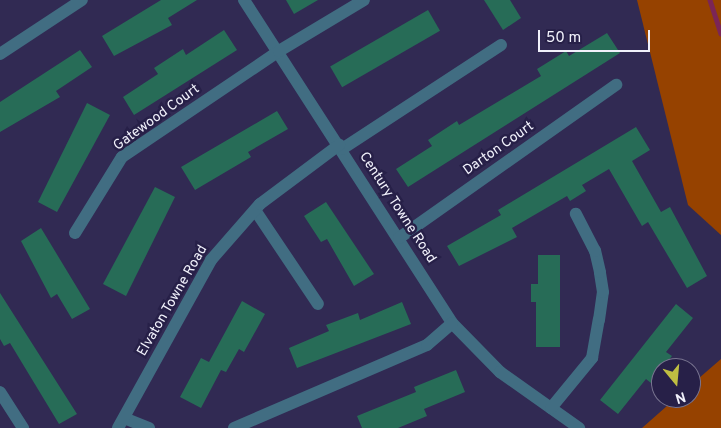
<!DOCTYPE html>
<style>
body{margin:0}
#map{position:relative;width:721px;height:428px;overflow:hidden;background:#312a53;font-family:Overpass,sans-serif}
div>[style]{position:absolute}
.forest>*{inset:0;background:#964200}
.stream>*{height:4.5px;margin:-2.25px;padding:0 2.25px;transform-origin:2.25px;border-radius:2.25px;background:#7b2556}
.building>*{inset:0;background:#276c57;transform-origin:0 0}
.street>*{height:12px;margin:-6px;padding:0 6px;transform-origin:6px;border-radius:6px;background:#416d82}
span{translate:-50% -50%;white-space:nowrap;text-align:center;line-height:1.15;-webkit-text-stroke:5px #272048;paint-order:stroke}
.street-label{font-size:14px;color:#f1f1fb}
.north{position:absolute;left:651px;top:358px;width:50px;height:50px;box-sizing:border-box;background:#272048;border:1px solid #787490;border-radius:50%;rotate:163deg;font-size:14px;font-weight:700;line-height:20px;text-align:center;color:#f1f1fb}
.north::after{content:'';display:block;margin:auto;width:18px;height:22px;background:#bfbe42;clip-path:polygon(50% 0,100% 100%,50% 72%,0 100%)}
.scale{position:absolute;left:538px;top:30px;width:112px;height:22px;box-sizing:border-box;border:2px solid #f1f1fb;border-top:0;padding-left:6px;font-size:15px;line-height:18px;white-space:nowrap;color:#f1f1fb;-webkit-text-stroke:4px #272048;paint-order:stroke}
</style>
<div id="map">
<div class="forest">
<div style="clip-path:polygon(637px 0,721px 0,721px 235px,688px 205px)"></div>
<div style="clip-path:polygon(721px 359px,721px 428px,642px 428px,676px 398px,691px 398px,691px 385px)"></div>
</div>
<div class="stream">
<div style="left:710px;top:0;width:35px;rotate:72deg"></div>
</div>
<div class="building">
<div style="clip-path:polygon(161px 0,197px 0,168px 18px,172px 25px,114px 56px,102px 36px)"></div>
<div style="clip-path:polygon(286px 0,318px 0,294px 14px)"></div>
<div style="clip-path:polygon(484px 0,510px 0,521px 18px,503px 30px)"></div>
<div style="left:428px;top:10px;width:24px;height:113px;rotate:60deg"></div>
<div style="clip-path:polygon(224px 30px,237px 50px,134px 115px,123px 97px,158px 74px,154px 68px,183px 49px,186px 55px)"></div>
<div style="clip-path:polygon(607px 33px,620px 53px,408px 187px,396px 169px,432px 146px,428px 140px,457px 121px,459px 125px,541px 76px,537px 69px,566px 51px,569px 56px)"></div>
<div style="clip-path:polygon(80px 50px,92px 67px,56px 91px,60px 97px,0 132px,0 102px)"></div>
<div style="clip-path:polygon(87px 103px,110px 115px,57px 212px,38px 202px)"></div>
<div style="clip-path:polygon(277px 111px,288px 129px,248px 152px,251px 157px,195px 190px,181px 167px)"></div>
<div style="clip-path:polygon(636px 127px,650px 150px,632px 161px,661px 212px,670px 207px,707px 276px,687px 288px,648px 222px,642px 226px,609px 169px,582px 185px,586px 191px,570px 201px,567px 196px,512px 228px,517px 237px,459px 266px,447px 246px,501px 215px,498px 210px)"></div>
<div style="clip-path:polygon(155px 187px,175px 197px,126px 296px,103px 284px)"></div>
<div style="clip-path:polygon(326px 202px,374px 274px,354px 286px,327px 239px,321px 242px,304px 216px)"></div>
<div style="clip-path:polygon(41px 228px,90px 309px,72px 319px,57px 294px,51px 298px,21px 241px)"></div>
<div style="clip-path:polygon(538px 255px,560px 255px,560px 347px,536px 347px,536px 302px,531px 302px,531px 284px,538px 284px)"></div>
<div style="clip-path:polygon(0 293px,77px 414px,59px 424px,10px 343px,4px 346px,0 339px)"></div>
<div style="clip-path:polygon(242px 301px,265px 314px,244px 352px,239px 349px,226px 372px,221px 370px,201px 408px,180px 397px,201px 358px,209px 362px)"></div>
<div style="clip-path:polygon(402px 302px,411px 324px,297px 368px,289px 348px,329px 331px,326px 325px,358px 313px,360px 320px)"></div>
<div style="clip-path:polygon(676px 304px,693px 318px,666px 352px,672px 356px,651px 383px,646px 379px,618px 414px,600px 400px)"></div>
<div style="clip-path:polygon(456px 370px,465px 392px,424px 409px,427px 416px,398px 428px,362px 428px,357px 416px,416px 392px,414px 387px)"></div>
</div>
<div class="street">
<div style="left:244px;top:0;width:384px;rotate:57.2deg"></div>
<div style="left:452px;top:323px;width:69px;rotate:45.6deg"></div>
<div style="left:500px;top:372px;width:97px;rotate:35.3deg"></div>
<div style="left:0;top:54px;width:98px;rotate:-33.4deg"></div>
<div style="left:342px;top:149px;width:190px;rotate:-33.2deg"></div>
<div style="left:255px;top:210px;width:113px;rotate:56.2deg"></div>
<div style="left:75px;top:233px;width:89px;rotate:-58.3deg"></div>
<div style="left:122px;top:157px;width:189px;rotate:-34deg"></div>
<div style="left:279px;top:51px;width:99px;rotate:-31deg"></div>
<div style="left:399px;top:238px;width:266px;rotate:-35.2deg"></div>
<div style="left:0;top:392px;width:43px;rotate:57.4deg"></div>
<div style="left:551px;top:408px;width:65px;rotate:-50.6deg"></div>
<div style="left:592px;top:358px;width:39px;rotate:-80deg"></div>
<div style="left:599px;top:320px;width:28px;rotate:-82deg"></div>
<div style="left:603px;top:292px;width:20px;rotate:-99deg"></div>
<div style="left:600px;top:272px;width:22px;rotate:-103deg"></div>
<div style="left:595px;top:251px;width:42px;rotate:-117.2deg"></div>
<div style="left:124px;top:418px;width:27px;rotate:22deg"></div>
<div style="left:118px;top:428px;width:192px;rotate:-61deg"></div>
<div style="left:211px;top:260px;width:74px;rotate:-48.8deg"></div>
<div style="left:260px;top:204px;width:99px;rotate:-36.8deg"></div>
<div style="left:234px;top:428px;width:210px;rotate:-23.3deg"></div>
<div style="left:427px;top:345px;width:33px;rotate:-41deg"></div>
</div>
<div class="street-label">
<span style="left:157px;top:118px;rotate:-36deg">Gatewood Court</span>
<span style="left:499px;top:149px;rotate:-35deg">Darton Court</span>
<span style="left:397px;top:208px;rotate:57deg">Century Towne Road</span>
<span style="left:173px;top:301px;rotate:-60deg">Elvaton Towne Road</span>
</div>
<div class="north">N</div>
<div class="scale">50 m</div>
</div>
